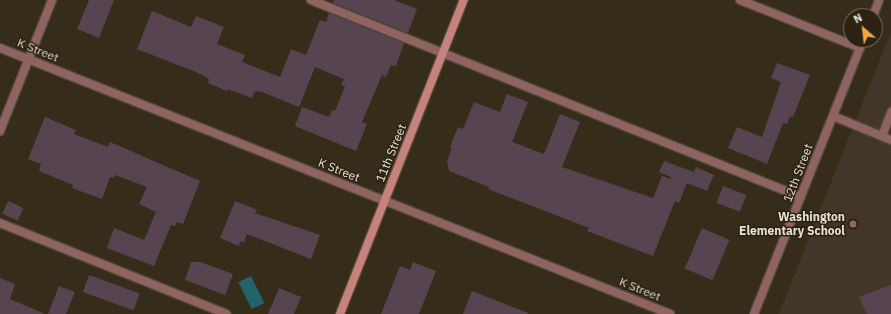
<!DOCTYPE html>
<style>
body{margin:0}
#map{position:relative;width:891px;height:314px;overflow:hidden;background:#362c1a;font-family:"IBM Plex Sans",sans-serif}
div>[style]{position:absolute}
.education>*{inset:0;background:#423628}
.water>*{inset:0;background:#22646a;transform-origin:0 0}
.building>*{inset:0;background:#574451;transform-origin:0 0}
.roads{filter:drop-shadow(1px 0 #524938) drop-shadow(-1px 0 #524938) drop-shadow(0 1px #524938) drop-shadow(0 -1px #524938)}
.lane>*{height:8px;margin:-4px;padding:0 4px;transform-origin:4px;border-radius:4px;background:#8f6460}
.street>*{height:8px;margin:-4px;padding:0 4px;transform-origin:4px;border-radius:4px;background:#8f6460}
.secondary>*{height:8px;margin:-4px;padding:0 4px;transform-origin:4px;border-radius:4px;background:#c7827b}
.dots>*{width:11px;height:11px;translate:-50% -50%;box-sizing:border-box;border:2px solid #2c2211;border-radius:50%}
span{translate:-50% -50%;white-space:nowrap;text-align:center;line-height:1.15;-webkit-text-stroke:3px #2c2211;paint-order:stroke}
.street-label{font-size:12px;color:#e8e1d6}
.poi-label{font-size:12px;color:#e8e1d6;font-weight:700}
.right{translate:-100% -50%;text-align:right}
.north{position:absolute;left:843px;top:8px;width:40px;height:40px;box-sizing:border-box;background:#2c2211;border:1px solid #776e60;border-radius:50%;rotate:332deg;font-size:11px;font-weight:700;line-height:16px;text-align:center;color:#e8e1d6}
.north::after{content:'';display:block;margin:auto;width:14px;height:18px;background:#f1a63f;clip-path:polygon(50% 0,100% 100%,50% 72%,0 100%)}
</style>
<div id="map">
<div class="education">
<div style="clip-path:polygon(891px 32px,891px 314px,779px 314px,854px 124px)"></div>
</div>
<div class="water">
<div style="left:251px;top:276px;width:30px;height:14px;rotate:64deg"></div>
</div>
<div class="building">
<div style="clip-path:polygon(89px 0,114px 0,99px 38px,77px 29px)"></div>
<div style="clip-path:polygon(334px 0,394px 0,417px 9px,408px 33px,333px 3px)"></div>
<div style="clip-path:polygon(152px 11px,191px 27px,196px 16px,224px 27px,217px 44px,245px 55px,242px 62px,280px 77px,291px 49px,306px 55px,320px 20px,326px 22px,329px 13px,404px 43px,396px 66px,391px 65px,386px 77px,382px 75px,362px 122px,367px 124px,356px 151px,295px 126px,302px 107px,329px 117px,332px 110px,335px 111px,345px 86px,341px 85px,344px 79px,315px 67px,299px 107px,262px 92px,255px 91px,252px 98px,228px 89px,227px 91px,208px 83px,209px 79px,196px 72px,137px 49px)"></div>
<div style="clip-path:polygon(777px 63px,810px 75px,793px 117px,790px 116px,787px 124px,783px 123px,767px 164px,728px 148px,737px 127px,762px 137px,781px 82px,771px 78px)"></div>
<div style="clip-path:polygon(507px 94px,528px 102px,512px 142px,544px 154px,560px 114px,580px 122px,562px 167px,653px 198px,662px 176px,670px 179px,671px 177px,659px 172px,664px 161px,694px 172px,696px 167px,714px 175px,707px 191px,687px 183px,679px 203px,675px 201px,653px 256px,587px 231px,589px 228px,488px 189px,489px 187px,449px 171px,447px 161px,452px 148px,450px 147px,458px 127px,463px 129px,474px 102px,500px 112px)"></div>
<div style="clip-path:polygon(45px 117px,76px 130px,74px 134px,108px 147px,110px 142px,200px 181px,183px 224px,177px 222px,175px 226px,171px 225px,154px 266px,107px 248px,114px 228px,144px 240px,156px 212px,139px 204px,147px 187px,115px 175px,114px 178px,110px 177px,102px 199px,72px 188px,73px 185px,39px 171px,41px 164px,28px 159px)"></div>
<div style="left:723px;top:186px;width:25px;height:18px;rotate:21deg"></div>
<div style="left:8px;top:201px;width:17px;height:14px;rotate:24deg"></div>
<div style="clip-path:polygon(235px 201px,257px 210px,255px 213px,320px 235px,311px 259px,247px 234px,244px 242px,240px 241px,239px 246px,220px 238px)"></div>
<div style="left:702px;top:228px;width:30px;height:44px;rotate:23deg"></div>
<div style="clip-path:polygon(191px 262px,200px 262px,233px 274px,225px 295px,185px 280px)"></div>
<div style="clip-path:polygon(413px 262px,436px 271px,419px 314px,381px 314px,400px 266px,410px 270px)"></div>
<div style="left:89px;top:275px;width:54px;height:18px;rotate:20deg"></div>
<div style="clip-path:polygon(0 278px,15px 284px,10px 299px,45px 314px,0 314px)"></div>
<div style="clip-path:polygon(891px 285px,891px 314px,867px 314px,859px 297px)"></div>
<div style="clip-path:polygon(59px 286px,75px 292px,66px 314px,48px 314px)"></div>
<div style="clip-path:polygon(279px 288px,301px 297px,294px 314px,268px 314px)"></div>
<div style="clip-path:polygon(472px 291px,528px 313px,528px 314px,463px 314px)"></div>
</div>
<div class="roads">
<div class="lane">
<div style="left:311px;top:0;width:528px;rotate:21.9deg"></div>
<div style="left:833px;top:116px;width:63px;rotate:22.5deg"></div>
<div style="left:882px;top:136px;width:26px;rotate:-69deg"></div>
<div style="left:0;top:223px;width:244px;rotate:21.9deg"></div>
</div>
<div class="street">
<div style="left:740px;top:0;width:129px;rotate:21.8deg"></div>
<div style="left:873px;top:16px;width:17px;rotate:-69deg"></div>
<div style="left:0;top:48px;width:721px;rotate:21.65deg"></div>
<div style="left:0;top:131px;width:141px;rotate:-68.3deg"></div>
<div style="left:754px;top:314px;width:295px;rotate:-68.3deg"></div>
</div>
<div class="secondary">
<div style="left:340px;top:314px;width:338px;rotate:-68.5deg"></div>
</div>
</div>
<div class="dots">
<div style="left:853px;top:224px;background:#8d6e63"></div>
</div>
<div class="street-label">
<span style="left:38px;top:50px;rotate:22deg">K Street</span>
<span style="left:391px;top:153px;rotate:-68deg">11th Street</span>
<span style="left:339px;top:170px;rotate:22deg">K Street</span>
<span style="left:798px;top:173px;rotate:-69deg">12th Street</span>
<span style="left:640px;top:289px;rotate:22deg">K Street</span>
</div>
<div class="poi-label">
<span class="right" style="left:845px;top:224px">Washington<br>Elementary School</span>
</div>
<div class="north">N</div>
</div>
